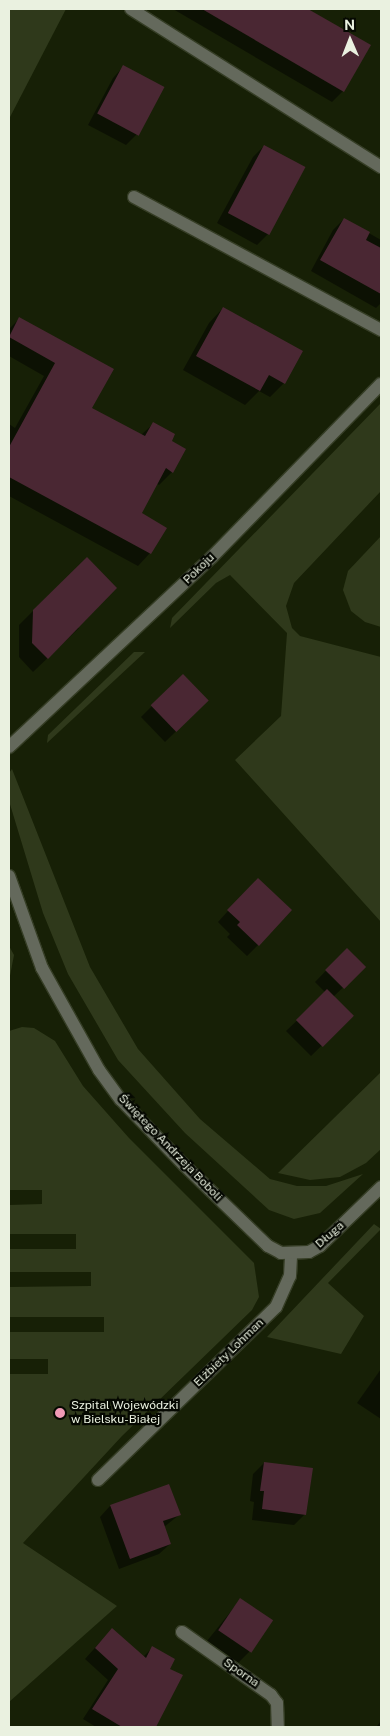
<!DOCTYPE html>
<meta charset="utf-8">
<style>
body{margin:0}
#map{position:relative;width:390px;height:1736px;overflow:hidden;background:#172006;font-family:"Public Sans",sans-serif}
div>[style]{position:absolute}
.green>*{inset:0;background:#2f391b}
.shadow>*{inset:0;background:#0007}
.building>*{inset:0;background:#4a2733;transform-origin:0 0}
.roads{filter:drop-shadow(1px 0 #353d25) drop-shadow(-1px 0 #353d25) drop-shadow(0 1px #353d25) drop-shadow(0 -1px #353d25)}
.service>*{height:12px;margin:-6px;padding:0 6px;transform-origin:6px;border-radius:6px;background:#64695c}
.minor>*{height:12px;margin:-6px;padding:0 6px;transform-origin:6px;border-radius:6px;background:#64695c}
.tertiary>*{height:12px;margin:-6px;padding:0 6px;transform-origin:6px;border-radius:6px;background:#64695c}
.dots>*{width:14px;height:14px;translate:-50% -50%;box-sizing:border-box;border:2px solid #050801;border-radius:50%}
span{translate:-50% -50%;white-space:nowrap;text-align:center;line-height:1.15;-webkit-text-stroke:4.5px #050801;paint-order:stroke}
.street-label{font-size:12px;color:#eaf1e0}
.poi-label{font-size:12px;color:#eaf1e0}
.left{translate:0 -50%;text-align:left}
.frame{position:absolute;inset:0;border:10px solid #eaf1e0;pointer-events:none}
.north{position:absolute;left:325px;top:15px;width:50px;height:50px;-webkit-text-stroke:4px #050801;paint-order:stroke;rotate:359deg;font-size:14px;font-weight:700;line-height:20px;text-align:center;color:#eaf1e0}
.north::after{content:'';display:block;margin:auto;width:18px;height:22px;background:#eaf1e0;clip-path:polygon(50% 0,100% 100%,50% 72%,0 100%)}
</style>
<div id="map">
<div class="green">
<div style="clip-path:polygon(9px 9px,66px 9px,9px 119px)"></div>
<div style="clip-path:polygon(381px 403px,381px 491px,294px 583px,286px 606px,292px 628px,300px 636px,381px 657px,381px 922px,235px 760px,281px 716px,287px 633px,230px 575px,216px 583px,170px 628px,172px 618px)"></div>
<div style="clip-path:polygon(381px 536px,381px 627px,365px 622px,351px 611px,343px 590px,348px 571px)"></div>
<div style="clip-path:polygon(134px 652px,145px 652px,47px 743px,48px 735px)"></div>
<div style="clip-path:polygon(12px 769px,90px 967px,138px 1049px,200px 1119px,270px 1179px,297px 1186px,326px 1186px,363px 1174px,320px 1213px,294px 1219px,269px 1210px,185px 1133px,118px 1060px,68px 974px,43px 913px,9px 801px,9px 773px)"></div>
<div style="clip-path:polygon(9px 946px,14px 955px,9px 981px)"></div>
<div style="clip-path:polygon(22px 1027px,34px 1028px,55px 1041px,83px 1086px,129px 1138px,254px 1263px,259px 1297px,252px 1310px,122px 1436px,23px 1543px,117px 1606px,9px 1702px,9px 1374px,48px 1374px,48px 1359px,9px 1359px,9px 1332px,104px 1332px,104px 1317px,9px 1317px,9px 1287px,91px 1286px,91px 1272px,9px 1272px,9px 1249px,76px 1249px,76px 1234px,9px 1234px,9px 1205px,42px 1204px,42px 1190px,9px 1190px,9px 1031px)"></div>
<div style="clip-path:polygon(381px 1072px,381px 1149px,366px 1163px,340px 1177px,310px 1180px,278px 1173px)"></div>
<div style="clip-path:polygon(374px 1224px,381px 1229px,328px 1283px,364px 1316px,341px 1354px,267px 1337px)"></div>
</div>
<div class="shadow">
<div style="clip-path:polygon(173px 9px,307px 9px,369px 46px,343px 91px,332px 102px)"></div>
<div style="clip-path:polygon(123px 67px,137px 134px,126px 145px,88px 125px,113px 78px)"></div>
<div style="clip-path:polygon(264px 146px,268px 234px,257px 245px,217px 223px,253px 157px)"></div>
<div style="clip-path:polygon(344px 219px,381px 240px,381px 303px,376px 308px,311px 271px,333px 230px)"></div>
<div style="clip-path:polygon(223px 308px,284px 383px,270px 397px,259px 391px,245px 405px,183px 370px,209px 323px)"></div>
<div style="clip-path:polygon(19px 319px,112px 369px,90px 409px,141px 435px,153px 424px,170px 442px,172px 472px,159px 485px,156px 483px,140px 513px,150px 553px,138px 566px,9px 496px,9px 424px,15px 428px,44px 376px,9px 356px,9px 329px)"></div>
<div style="clip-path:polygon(34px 610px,79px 628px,33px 672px,19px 657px,19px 625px)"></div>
<div style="clip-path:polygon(207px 701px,165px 742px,141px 717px,152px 706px)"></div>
<div style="clip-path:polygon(247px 890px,258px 945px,247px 956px,227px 937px,230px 934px,218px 922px)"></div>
<div style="clip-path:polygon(347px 949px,353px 978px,333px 997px,352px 1016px,311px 1056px,286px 1031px,326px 993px,315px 982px)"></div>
<div style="clip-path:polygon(381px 1369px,381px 1419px,357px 1403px)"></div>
<div style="clip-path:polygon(264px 1463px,305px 1514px,294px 1525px,252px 1520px,254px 1502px,250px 1501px,253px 1474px)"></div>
<div style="clip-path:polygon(110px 1506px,179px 1515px,164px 1527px,170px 1544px,159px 1554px,119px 1569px,100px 1517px)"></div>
<div style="clip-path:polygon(240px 1600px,249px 1652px,238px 1663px,207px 1641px)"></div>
<div style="clip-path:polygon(102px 1640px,143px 1657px,153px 1647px,168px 1669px,182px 1676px,154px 1727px,96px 1727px,83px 1719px,108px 1680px,85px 1659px)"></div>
<div style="clip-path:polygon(381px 1721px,381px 1727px,375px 1727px,377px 1726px)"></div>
</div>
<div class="building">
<div style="clip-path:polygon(202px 9px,308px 9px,371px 45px,344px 92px)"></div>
<div style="left:123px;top:65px;width:47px;height:55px;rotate:28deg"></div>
<div style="left:264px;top:145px;width:47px;height:77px;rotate:28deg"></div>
<div style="clip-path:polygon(344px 218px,370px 232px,366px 240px,381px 248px,381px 294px,320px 260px)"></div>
<div style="clip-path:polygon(223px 307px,303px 351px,285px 384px,269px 375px,260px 391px,196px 356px)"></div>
<div style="clip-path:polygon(19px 317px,114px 369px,92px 408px,145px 436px,153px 422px,175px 434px,172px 441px,186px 449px,173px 473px,166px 468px,142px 513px,167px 528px,151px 554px,9px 477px,9px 447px,55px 363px,9px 337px)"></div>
<div style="clip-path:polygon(87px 557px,117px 588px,48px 659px,32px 643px,33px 610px)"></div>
<div style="left:183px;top:674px;width:37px;height:45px;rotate:46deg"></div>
<div style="clip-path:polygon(258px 878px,292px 910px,259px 946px,237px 925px,240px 922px,227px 910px)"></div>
<div style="left:347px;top:948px;width:27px;height:31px;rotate:45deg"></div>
<div style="left:327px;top:989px;width:38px;height:44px;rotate:45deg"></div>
<div style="clip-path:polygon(264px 1462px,313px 1468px,306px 1515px,262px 1509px,264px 1491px,260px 1491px)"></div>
<div style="clip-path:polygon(169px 1484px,181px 1515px,163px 1521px,171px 1544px,130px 1559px,110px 1505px)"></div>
<div style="left:240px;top:1598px;width:40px;height:39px;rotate:34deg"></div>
<div style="clip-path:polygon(112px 1628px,146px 1658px,152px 1646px,175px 1659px,170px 1669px,183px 1675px,156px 1727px,122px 1727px,92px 1709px,118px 1669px,95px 1648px)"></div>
</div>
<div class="roads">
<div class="service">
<div style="left:131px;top:9px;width:296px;rotate:32.3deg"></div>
<div style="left:134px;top:197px;width:281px;rotate:28.3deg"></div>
</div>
<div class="minor">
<div style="left:9px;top:747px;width:278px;rotate:-43.1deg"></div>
<div style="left:212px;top:557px;width:242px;rotate:-45.7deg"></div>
<div style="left:98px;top:1480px;width:248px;rotate:-44.2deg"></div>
<div style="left:276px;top:1307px;width:34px;rotate:-66deg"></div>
<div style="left:290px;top:1276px;width:22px;rotate:-87deg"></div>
<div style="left:182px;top:1632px;width:109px;rotate:35.3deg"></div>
<div style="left:271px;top:1695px;width:10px;rotate:53deg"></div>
<div style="left:277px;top:1703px;width:24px;rotate:88deg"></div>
</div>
<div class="tertiary">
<div style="left:9px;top:876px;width:98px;rotate:70.3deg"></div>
<div style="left:42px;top:968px;width:117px;rotate:60.8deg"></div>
<div style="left:99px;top:1070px;width:37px;rotate:54deg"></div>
<div style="left:121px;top:1100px;width:91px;rotate:45.9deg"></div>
<div style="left:184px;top:1165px;width:117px;rotate:44deg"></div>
<div style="left:268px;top:1246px;width:15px;rotate:28deg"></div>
<div style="left:281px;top:1253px;width:28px;rotate:-2deg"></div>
<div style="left:309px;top:1252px;width:13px;rotate:-29deg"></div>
<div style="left:320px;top:1246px;width:85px;rotate:-44deg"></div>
</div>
</div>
<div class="dots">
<div style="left:60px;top:1413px;background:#f09ab5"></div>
</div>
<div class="street-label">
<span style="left:199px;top:569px;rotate:-44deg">Pokoju</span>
<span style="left:170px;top:1148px;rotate:46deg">Świętego Andrzeja Boboli</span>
<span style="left:330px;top:1235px;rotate:-41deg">Długa</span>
<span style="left:229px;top:1353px;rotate:-44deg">Elżbiety Lohman</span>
<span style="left:241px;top:1673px;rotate:35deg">Sporna</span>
</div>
<div class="poi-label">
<span class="left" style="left:71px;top:1413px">Szpital Wojewódzki<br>w Bielsku-Białej</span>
</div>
<div class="frame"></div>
<div class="north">N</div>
</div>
